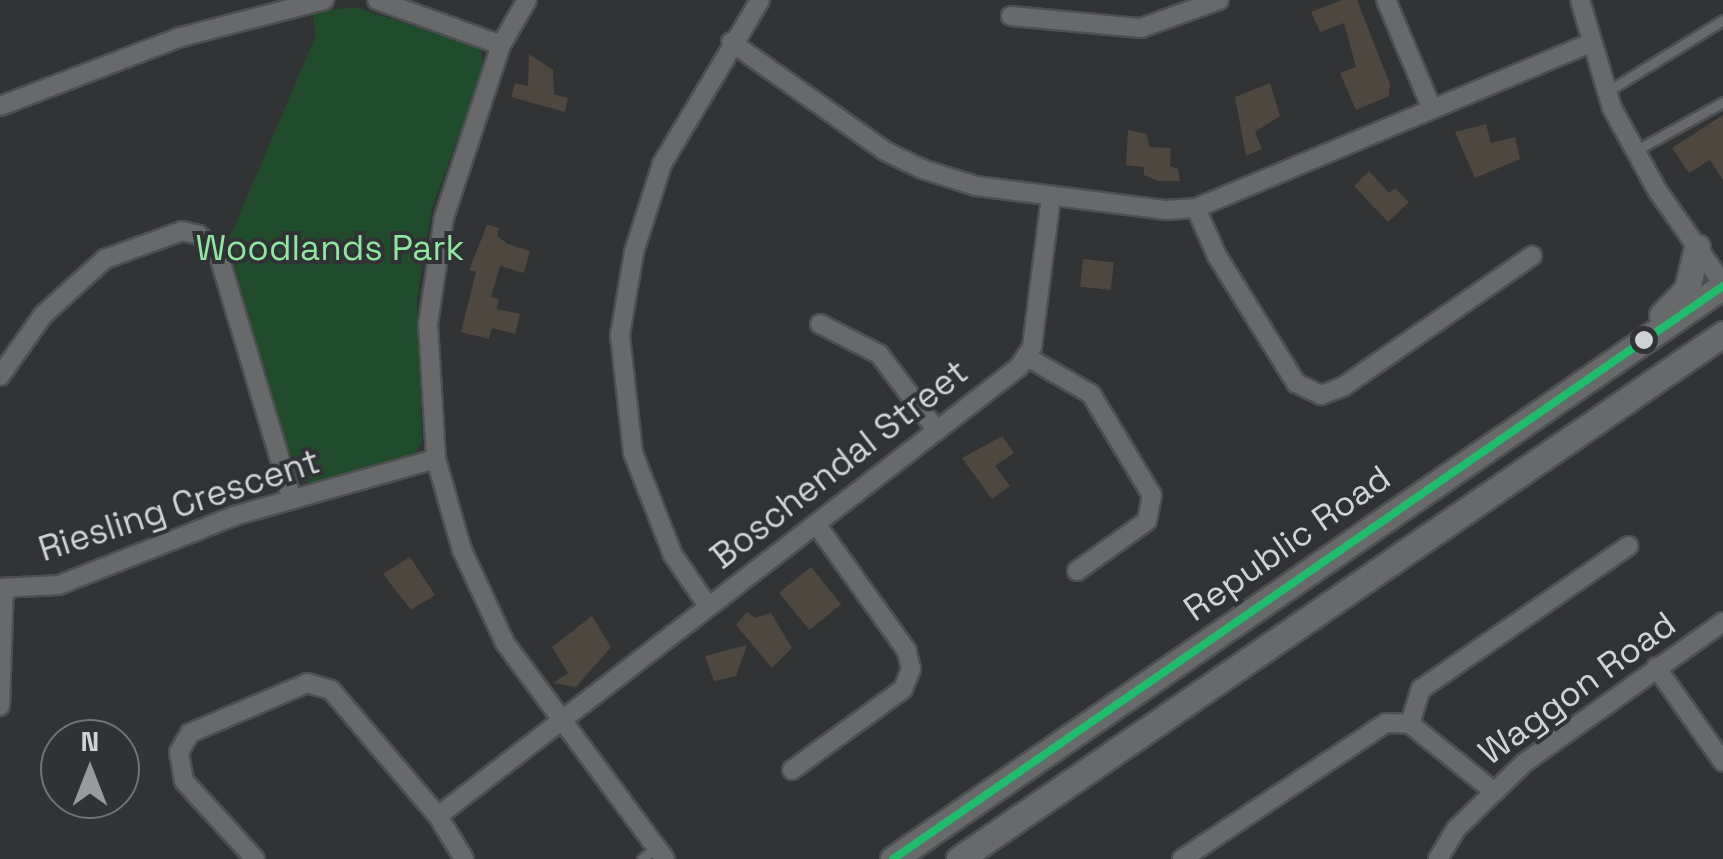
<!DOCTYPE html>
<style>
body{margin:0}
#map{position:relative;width:1723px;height:859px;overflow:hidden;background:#313335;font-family:"Space Grotesk",sans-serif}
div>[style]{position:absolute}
.green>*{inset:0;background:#214c2b}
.building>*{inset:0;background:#4e4740;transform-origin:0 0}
.roads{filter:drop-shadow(2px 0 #4e4f51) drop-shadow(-2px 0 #4e4f51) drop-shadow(0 2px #4e4f51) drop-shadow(0 -2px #4e4f51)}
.service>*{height:9px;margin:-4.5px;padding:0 4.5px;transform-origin:4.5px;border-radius:4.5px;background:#68696b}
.minor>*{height:18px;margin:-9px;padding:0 9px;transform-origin:9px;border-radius:9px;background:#68696b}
.secondary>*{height:25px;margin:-12.5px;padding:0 12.5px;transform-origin:12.5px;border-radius:12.5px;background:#68696b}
.bus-1>*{height:8px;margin:-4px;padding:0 4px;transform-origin:4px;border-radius:4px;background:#20bc6c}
.dots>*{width:28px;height:28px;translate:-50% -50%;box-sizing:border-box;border:5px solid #303236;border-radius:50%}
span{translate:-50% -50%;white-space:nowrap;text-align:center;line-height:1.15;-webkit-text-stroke:8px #303236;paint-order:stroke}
.park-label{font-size:35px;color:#8ee89d}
.street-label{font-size:35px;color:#d1d2d5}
.north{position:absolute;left:40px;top:719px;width:100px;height:100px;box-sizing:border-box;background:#303236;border:2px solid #707276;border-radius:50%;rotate:0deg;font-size:28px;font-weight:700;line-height:40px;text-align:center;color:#d1d2d5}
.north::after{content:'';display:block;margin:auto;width:35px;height:45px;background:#999a9d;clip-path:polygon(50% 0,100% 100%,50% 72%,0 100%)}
</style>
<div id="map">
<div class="green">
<div style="clip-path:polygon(355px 7px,480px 47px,483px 68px,432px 208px,417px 299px,422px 440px,414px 456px,310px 483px,291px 475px,228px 241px,316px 35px,312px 12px)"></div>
</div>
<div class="building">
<div style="clip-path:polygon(1342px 0,1357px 0,1390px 84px,1389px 96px,1356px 110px,1340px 73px,1356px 67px,1344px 23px,1320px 32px,1311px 12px)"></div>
<div style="clip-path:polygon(529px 54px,553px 70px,554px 94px,568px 98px,565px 112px,511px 97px,515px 83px,528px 86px)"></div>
<div style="clip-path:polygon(1270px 83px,1280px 116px,1255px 132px,1262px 149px,1246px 156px,1235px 97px)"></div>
<div style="clip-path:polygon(1723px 115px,1723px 180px,1710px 160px,1689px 173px,1672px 148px)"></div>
<div style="clip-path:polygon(1486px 124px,1491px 143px,1515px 137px,1520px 159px,1475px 178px,1455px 132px)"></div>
<div style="clip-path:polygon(1128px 130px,1147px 134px,1149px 147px,1171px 148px,1170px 166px,1178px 169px,1180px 181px,1158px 181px,1144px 175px,1144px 167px,1126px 165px)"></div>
<div style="clip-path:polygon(1369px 171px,1389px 193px,1395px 188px,1409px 202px,1388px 222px,1354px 186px)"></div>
<div style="clip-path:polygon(487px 225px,499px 228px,497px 236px,508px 244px,530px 251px,524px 273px,500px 266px,491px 297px,499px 299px,497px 309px,520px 314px,515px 334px,492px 328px,489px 339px,461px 332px,476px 272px,469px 270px)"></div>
<div style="left:1083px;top:259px;width:31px;height:28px;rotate:6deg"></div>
<div style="clip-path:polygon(1002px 436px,1014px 453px,995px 466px,1010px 486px,992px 499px,962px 458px)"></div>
<div style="clip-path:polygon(410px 557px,435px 595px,411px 610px,383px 574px)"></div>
<div style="left:811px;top:567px;width:48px;height:41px;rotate:51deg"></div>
<div style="clip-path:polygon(747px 612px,755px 618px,771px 613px,792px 648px,772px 668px,736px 625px)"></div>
<div style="clip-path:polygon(592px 616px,611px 647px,576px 687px,553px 683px,568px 673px,552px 647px)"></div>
<div style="clip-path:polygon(747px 645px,736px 676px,714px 681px,705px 656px)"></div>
</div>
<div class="roads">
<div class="service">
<div style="left:1608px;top:91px;width:135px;rotate:-31.7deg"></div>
<div style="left:1635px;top:151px;width:101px;rotate:-29.1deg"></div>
<div style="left:642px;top:859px;width:18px;rotate:-41deg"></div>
</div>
<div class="minor">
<div style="left:377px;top:0;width:132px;rotate:19.9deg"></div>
<div style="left:527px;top:0;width:52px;rotate:120deg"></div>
<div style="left:501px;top:45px;width:181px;rotate:108.3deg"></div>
<div style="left:444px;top:217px;width:108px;rotate:98.5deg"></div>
<div style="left:428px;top:324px;width:135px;rotate:86.6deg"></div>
<div style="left:436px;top:459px;width:95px;rotate:74.1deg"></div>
<div style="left:462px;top:550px;width:102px;rotate:65.2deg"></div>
<div style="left:505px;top:643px;width:269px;rotate:53.5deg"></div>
<div style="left:1386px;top:0;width:118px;rotate:67.1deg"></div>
<div style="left:1580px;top:0;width:113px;rotate:73.5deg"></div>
<div style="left:1612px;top:108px;width:94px;rotate:61.2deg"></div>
<div style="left:1657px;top:190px;width:115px;rotate:54.9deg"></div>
<div style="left:1011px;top:16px;width:131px;rotate:5.3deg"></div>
<div style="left:1141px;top:28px;width:83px;rotate:-19.7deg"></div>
<div style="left:731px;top:42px;width:189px;rotate:35.3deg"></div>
<div style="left:885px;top:151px;width:41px;rotate:25.9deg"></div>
<div style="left:922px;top:169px;width:57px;rotate:17.5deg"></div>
<div style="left:976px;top:186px;width:192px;rotate:7.2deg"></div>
<div style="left:1166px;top:210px;width:30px;rotate:-4deg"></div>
<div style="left:1196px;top:208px;width:427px;rotate:-22.7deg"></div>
<div style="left:0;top:106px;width:194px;rotate:-20.9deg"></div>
<div style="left:181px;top:37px;width:148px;rotate:-14.5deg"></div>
<div style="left:1196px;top:208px;width:52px;rotate:66.4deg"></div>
<div style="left:1217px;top:256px;width:150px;rotate:58.1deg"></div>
<div style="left:1296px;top:383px;width:28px;rotate:26deg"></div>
<div style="left:1321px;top:395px;width:25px;rotate:-21deg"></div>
<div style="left:1344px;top:386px;width:229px;rotate:-34.7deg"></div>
<div style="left:820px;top:324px;width:66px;rotate:27deg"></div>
<div style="left:879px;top:354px;width:96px;rotate:53deg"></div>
<div style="left:1027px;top:357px;width:74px;rotate:30deg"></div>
<div style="left:1091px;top:394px;width:118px;rotate:58.9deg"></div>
<div style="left:1152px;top:495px;width:26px;rotate:101deg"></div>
<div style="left:1147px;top:521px;width:86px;rotate:144.5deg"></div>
<div style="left:0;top:376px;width:75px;rotate:-54.8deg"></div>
<div style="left:43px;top:315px;width:84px;rotate:-42.1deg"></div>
<div style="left:105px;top:259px;width:82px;rotate:-20deg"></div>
<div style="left:182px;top:231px;width:17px;rotate:13deg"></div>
<div style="left:199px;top:235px;width:26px;rotate:43deg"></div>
<div style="left:218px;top:253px;width:257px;rotate:73.3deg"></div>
<div style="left:0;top:588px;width:59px;rotate:-2.9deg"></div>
<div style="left:59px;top:585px;width:188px;rotate:-21.5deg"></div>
<div style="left:234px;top:516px;width:210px;rotate:-15.8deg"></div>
<div style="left:708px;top:606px;width:62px;rotate:-124.5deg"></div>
<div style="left:673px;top:555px;width:110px;rotate:-111.4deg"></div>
<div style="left:633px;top:453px;width:119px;rotate:-96.3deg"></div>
<div style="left:620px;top:335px;width:84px;rotate:-80.4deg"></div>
<div style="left:634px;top:252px;width:92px;rotate:-72.3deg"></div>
<div style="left:662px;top:164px;width:191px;rotate:-59.1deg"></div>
<div style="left:1656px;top:667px;width:116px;rotate:54.8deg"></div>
<div style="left:0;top:706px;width:118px;rotate:-88.1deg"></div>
<div style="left:1410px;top:724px;width:37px;rotate:-73deg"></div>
<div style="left:1421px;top:689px;width:252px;rotate:-34.6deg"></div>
<div style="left:792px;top:770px;width:137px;rotate:-36.1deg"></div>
<div style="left:903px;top:689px;width:22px;rotate:-68deg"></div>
<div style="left:911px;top:669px;width:18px;rotate:-103deg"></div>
<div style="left:907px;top:651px;width:156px;rotate:-125.6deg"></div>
<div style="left:438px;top:816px;width:734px;rotate:-37.7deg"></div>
<div style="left:1019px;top:367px;width:24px;rotate:-57deg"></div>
<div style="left:1032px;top:347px;width:151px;rotate:-82.8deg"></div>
<div style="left:255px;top:859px;width:105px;rotate:-132.3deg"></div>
<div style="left:184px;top:781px;width:29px;rotate:-100deg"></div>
<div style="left:179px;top:752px;width:22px;rotate:-60deg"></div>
<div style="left:190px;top:733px;width:127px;rotate:-23.1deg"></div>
<div style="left:307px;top:683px;width:25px;rotate:16deg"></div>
<div style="left:331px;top:690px;width:165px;rotate:49.7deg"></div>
<div style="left:438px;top:816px;width:50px;rotate:58.8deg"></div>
<div style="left:1182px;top:859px;width:245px;rotate:-33.7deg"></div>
<div style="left:1386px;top:723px;width:24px;rotate:2deg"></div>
<div style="left:1410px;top:724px;width:105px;rotate:38.8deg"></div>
<div style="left:1438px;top:859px;width:35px;rotate:-59deg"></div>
<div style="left:1456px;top:829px;width:95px;rotate:-44.1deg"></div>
<div style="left:1524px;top:763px;width:244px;rotate:-35.3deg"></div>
</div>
<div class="secondary">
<div style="left:1662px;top:315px;width:36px;rotate:-46deg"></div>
<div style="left:1687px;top:289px;width:43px;rotate:-76.6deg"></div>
<div style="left:893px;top:859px;width:1009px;rotate:-34.62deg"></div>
<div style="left:959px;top:859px;width:927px;rotate:-34.5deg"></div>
</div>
</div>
<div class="bus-1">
<div style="left:893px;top:859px;width:1009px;rotate:-34.62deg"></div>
</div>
<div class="dots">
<div style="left:1644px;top:340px;background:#d1d2d5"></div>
</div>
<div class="park-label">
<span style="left:330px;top:248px">Woodlands Park</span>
</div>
<div class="street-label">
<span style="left:839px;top:464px;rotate:-38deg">Boschendal Street</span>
<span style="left:179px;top:505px;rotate:-18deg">Riesling Crescent</span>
<span style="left:1287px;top:543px;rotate:-35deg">Republic Road</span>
<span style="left:1577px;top:688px;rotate:-36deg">Waggon Road</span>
</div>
<div class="north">N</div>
</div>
